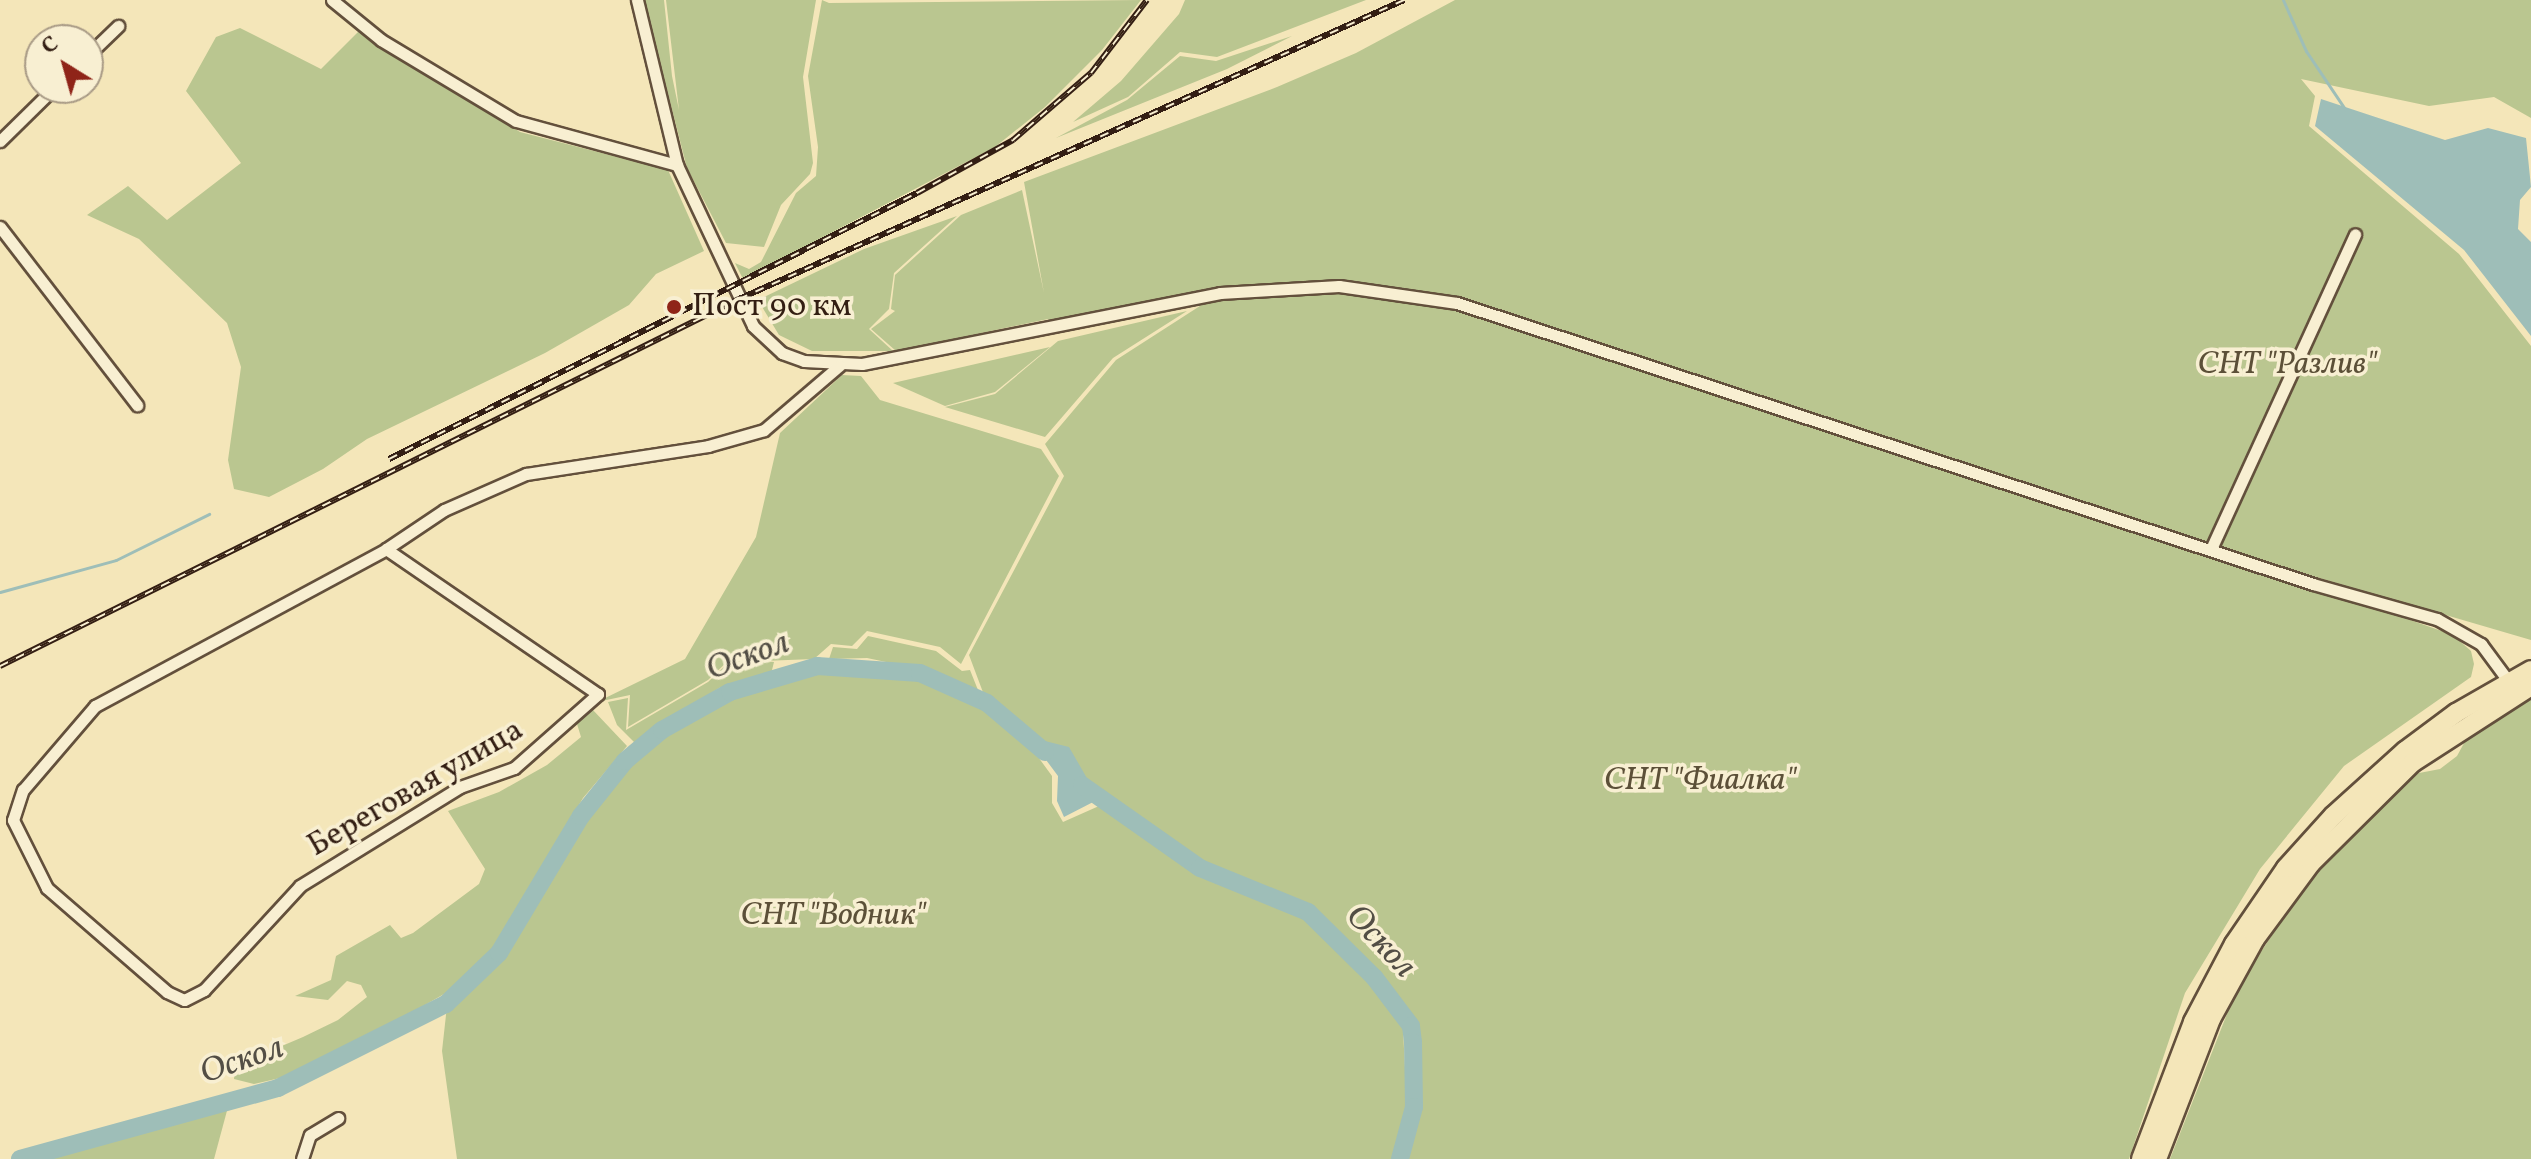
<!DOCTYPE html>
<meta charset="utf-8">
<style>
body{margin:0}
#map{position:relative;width:2531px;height:1159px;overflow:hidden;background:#f4e6b9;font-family:Vollkorn,serif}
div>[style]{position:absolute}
.green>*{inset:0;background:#bac690}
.water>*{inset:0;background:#9ebeb8}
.stream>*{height:3px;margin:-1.5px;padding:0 1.5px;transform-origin:1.5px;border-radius:1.5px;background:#9ebeb8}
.river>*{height:18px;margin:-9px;padding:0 9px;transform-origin:9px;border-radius:9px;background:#9ebeb8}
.roads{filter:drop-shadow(2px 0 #63503c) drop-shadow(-2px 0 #63503c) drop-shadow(0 2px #63503c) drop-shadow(0 -2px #63503c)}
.minor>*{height:11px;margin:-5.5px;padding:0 5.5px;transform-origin:5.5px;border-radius:5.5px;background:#f8efd2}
.primary>*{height:18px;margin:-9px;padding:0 9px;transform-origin:9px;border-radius:9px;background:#f4e6b9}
.rail>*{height:6px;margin-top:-3px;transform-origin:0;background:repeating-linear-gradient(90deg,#f8efd2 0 9px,#331e13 0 18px);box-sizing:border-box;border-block:2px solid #331e13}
.dots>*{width:22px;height:22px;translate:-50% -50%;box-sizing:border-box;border:4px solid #f8efd2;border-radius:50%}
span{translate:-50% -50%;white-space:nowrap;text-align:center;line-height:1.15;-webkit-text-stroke:7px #f8efd2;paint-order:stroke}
.poi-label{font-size:32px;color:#331e13}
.left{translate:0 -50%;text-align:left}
.park-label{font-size:32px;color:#5c5038;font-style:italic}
.street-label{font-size:32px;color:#331e13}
.water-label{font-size:34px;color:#534e45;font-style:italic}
.north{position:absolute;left:24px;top:24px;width:80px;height:80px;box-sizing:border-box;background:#f8efd2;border:2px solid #a99b86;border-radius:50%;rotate:323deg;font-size:22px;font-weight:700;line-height:32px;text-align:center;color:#331e13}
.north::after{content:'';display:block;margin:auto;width:28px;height:36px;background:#8f2418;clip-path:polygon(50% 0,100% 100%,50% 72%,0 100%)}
</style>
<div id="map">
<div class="green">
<div style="clip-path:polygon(644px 0,664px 0,672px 76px,679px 110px,666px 0,816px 0,803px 77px,813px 163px,810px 174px,781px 205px,764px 247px,726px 243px,687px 168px)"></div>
<div style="clip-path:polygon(822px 0,829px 3px,1141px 0,1102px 50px,1045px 107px,995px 147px,743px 279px,735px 263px,749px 269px,761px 262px,796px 193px,816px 176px,818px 147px,808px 76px)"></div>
<div style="clip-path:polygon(1185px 0,1366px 0,1217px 57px,1180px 52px,1128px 97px,1073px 122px,1121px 81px,1179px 14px)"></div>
<div style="clip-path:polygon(1455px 0,2531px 0,2531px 118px,2494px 97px,2429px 106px,2301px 79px,2315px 96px,2309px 126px,2459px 254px,2531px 346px,2531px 640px,2139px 525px,2453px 635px,2471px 651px,2474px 664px,2471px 677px,2344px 766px,2260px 869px,2185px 993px,2129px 1159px,1400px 1159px,1414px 1107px,1413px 1042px,1411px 1026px,1374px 977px,1308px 912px,1182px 858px,1094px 795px,987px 703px,969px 655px,1064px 476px,1045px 444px,1116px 360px,1217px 295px,1051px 330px,1048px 319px,896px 351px,871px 329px,895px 311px,891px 309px,895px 275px,961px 215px,1022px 190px,1044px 293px,1024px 182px,1277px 87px,1356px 53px)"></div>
<div style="clip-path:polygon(240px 28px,321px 69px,361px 29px,520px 132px,668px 170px,704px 251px,656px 274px,629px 305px,545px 353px,367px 439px,323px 469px,269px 497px,234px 489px,228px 460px,241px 367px,227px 323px,139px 239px,87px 215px,128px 186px,167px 220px,241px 163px,186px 91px,216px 37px)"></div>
<div style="clip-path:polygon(1292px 36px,1227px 69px,1056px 138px,1127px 100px,1180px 56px,1216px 61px)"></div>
<div style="clip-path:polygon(957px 216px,894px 273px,889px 309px,869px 329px,893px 351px,812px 351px,779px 335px,758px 300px,864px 249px)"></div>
<div style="clip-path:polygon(1187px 311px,1113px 358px,1045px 437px,945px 407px,995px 394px,1058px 341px)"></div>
<div style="clip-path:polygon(1050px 347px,995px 392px,945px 406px,893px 383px)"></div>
<div style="clip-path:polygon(842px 375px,861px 376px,880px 400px,1041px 449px,1059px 476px,961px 664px,940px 647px,867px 631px,852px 646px,831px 644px,814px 659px,761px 661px,774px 662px,771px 674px,719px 688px,635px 743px,617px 725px,608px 702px,628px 698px,626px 730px,708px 682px,730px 661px,756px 662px,730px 659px,708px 680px,628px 727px,630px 695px,597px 702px,685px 659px,756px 537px,780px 433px)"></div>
<div style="clip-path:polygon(868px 636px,936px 651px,962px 671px,970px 670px,980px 695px,905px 666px,867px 658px,829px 659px,833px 647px,857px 649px)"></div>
<div style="clip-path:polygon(815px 670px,919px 677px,983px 706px,1025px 739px,1052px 776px,1052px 803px,1063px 822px,1099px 806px,1197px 873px,1303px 916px,1369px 979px,1403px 1029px,1407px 1107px,1392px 1159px,457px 1159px,442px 1051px,447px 1006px,502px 956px,584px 819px,643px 749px,730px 696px)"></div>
<div style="clip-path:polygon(2531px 694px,2531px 1159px,2170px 1159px,2238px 986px,2307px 883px,2354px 828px,2414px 774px,2440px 769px,2457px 756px,2469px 734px)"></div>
<div style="clip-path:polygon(592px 709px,627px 746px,583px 798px,496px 944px,458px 986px,355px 1045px,280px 1078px,254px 1084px,234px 1079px,236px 1054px,263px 1054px,303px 1037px,338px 1020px,367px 997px,361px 985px,347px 981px,328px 1000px,295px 996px,331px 980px,336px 956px,390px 925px,401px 938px,413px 933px,479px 884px,485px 869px,448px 811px,499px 792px,547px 765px,581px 737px,577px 724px)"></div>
<div style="clip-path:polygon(228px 1107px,214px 1159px,29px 1159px)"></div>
</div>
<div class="water">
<div style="clip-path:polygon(2321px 99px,2445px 140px,2488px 128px,2526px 138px,2531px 187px,2520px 200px,2518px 229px,2531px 242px,2531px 336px,2464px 250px,2315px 126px)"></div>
<div style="clip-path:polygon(1029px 737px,1069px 747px,1099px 799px,1064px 817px,1057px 801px,1058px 776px)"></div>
</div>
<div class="stream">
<div style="left:2283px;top:0;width:56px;rotate:65.7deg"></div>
<div style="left:2306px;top:51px;width:70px;rotate:56.1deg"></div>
<div style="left:0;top:592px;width:120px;rotate:-15.4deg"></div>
<div style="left:116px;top:560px;width:104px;rotate:-26.3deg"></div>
</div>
<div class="river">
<div style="left:1082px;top:785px;width:144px;rotate:35.1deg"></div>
<div style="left:1200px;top:868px;width:117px;rotate:22.2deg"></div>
<div style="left:1308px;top:912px;width:93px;rotate:44.6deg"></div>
<div style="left:1374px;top:977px;width:61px;rotate:52.9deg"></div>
<div style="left:1411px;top:1026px;width:16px;rotate:83deg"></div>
<div style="left:1413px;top:1042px;width:65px;rotate:89.1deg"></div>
<div style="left:1414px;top:1107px;width:54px;rotate:105.1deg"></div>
<div style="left:20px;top:1159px;width:268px;rotate:-15.4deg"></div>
<div style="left:278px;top:1088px;width:188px;rotate:-26.6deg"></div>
<div style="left:446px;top:1004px;width:74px;rotate:-43.9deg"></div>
<div style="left:499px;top:953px;width:160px;rotate:-59.1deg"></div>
<div style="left:581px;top:816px;width:70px;rotate:-51.3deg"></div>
<div style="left:625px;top:761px;width:48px;rotate:-40deg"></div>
<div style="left:662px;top:730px;width:78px;rotate:-29.2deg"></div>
<div style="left:730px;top:692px;width:91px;rotate:-16.6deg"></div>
<div style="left:817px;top:666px;width:103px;rotate:3.9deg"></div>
<div style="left:920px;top:673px;width:73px;rotate:24.1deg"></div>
<div style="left:987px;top:703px;width:76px;rotate:40.2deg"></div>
</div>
<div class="roads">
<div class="minor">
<div style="left:332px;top:0;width:63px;rotate:39.2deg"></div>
<div style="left:381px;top:40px;width:157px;rotate:31deg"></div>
<div style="left:516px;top:121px;width:167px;rotate:15.3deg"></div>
<div style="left:637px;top:0;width:170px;rotate:76.4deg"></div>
<div style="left:677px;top:165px;width:178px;rotate:64.7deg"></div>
<div style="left:753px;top:326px;width:40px;rotate:43deg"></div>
<div style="left:782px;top:353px;width:23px;rotate:20deg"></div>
<div style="left:804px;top:361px;width:58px;rotate:3deg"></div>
<div style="left:862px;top:364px;width:365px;rotate:-11.2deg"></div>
<div style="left:1220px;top:293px;width:119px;rotate:-3.4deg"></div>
<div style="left:1339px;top:286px;width:119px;rotate:8.2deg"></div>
<div style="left:1457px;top:303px;width:901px;rotate:18.17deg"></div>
<div style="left:2313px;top:584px;width:129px;rotate:15.8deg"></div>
<div style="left:2437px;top:619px;width:51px;rotate:29.6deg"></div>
<div style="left:2481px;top:644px;width:47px;rotate:53.6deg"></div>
<div style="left:88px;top:55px;width:42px;rotate:-44deg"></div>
<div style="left:0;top:141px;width:76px;rotate:-44.5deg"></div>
<div style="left:0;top:227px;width:225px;rotate:52.4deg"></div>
<div style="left:386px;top:549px;width:257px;rotate:34.4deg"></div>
<div style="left:598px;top:694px;width:112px;rotate:138.6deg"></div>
<div style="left:514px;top:768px;width:57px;rotate:160.6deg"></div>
<div style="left:460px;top:787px;width:188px;rotate:148.3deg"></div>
<div style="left:300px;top:886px;width:142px;rotate:132.7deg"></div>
<div style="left:204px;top:990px;width:22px;rotate:153deg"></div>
<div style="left:184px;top:1000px;width:19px;rotate:-155deg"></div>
<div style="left:167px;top:992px;width:159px;rotate:-139.1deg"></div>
<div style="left:47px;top:888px;width:76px;rotate:-116.6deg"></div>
<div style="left:13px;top:820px;width:32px;rotate:-72deg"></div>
<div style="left:23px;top:790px;width:111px;rotate:-49.4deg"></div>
<div style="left:95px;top:706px;width:331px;rotate:-28.3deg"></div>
<div style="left:386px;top:549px;width:70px;rotate:-33.9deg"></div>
<div style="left:444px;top:510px;width:90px;rotate:-23.7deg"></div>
<div style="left:526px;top:474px;width:184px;rotate:-8.7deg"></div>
<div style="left:708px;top:446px;width:58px;rotate:-15.9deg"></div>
<div style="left:764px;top:430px;width:99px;rotate:-40.5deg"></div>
<div style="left:2211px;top:549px;width:346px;rotate:-65.4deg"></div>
<div style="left:302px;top:1159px;width:25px;rotate:-72deg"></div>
<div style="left:310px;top:1135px;width:33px;rotate:-31deg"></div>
</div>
<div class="primary">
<div style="left:2141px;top:1159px;width:147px;rotate:-69.2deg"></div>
<div style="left:2193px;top:1022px;width:88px;rotate:-62.3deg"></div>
<div style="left:2234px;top:944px;width:92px;rotate:-55.6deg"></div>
<div style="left:2286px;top:868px;width:70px;rotate:-47.9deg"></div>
<div style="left:2333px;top:816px;width:97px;rotate:-42.1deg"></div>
<div style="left:2405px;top:751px;width:64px;rotate:-36.7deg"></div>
<div style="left:2456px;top:713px;width:86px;rotate:-29.8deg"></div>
<div style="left:2157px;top:1159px;width:150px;rotate:-68.9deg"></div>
<div style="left:2211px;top:1019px;width:91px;rotate:-61.2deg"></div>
<div style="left:2255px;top:939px;width:94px;rotate:-53.6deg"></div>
<div style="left:2311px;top:863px;width:142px;rotate:-44.7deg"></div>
<div style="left:2412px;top:763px;width:142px;rotate:-32.9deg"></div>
</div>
</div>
<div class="rail">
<div style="left:389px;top:459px;width:591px;rotate:-26.74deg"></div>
<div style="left:917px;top:193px;width:110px;rotate:-28.9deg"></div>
<div style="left:1013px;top:140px;width:103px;rotate:-40.7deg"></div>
<div style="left:1091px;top:73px;width:92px;rotate:-52.5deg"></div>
<div style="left:0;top:666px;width:825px;rotate:-26.41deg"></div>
<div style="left:739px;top:299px;width:729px;rotate:-24.21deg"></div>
</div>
<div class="dots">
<div style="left:674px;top:307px;background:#8f2418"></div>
</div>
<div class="poi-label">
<span class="left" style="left:692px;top:307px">Пост 90 км</span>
</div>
<div class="park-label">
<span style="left:2287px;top:365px">СНТ "Разлив"</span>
<span style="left:1700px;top:781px">СНТ "Фиалка"</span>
<span style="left:833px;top:916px">СНТ "Водник"</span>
</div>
<div class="street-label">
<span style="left:416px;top:789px;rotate:-30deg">Береговая улица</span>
</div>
<div class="water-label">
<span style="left:748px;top:657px;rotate:-20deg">Оскол</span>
<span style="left:1380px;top:942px;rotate:47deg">Оскол</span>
<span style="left:242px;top:1061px;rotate:-19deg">Оскол</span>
</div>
<div class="north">С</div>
</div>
